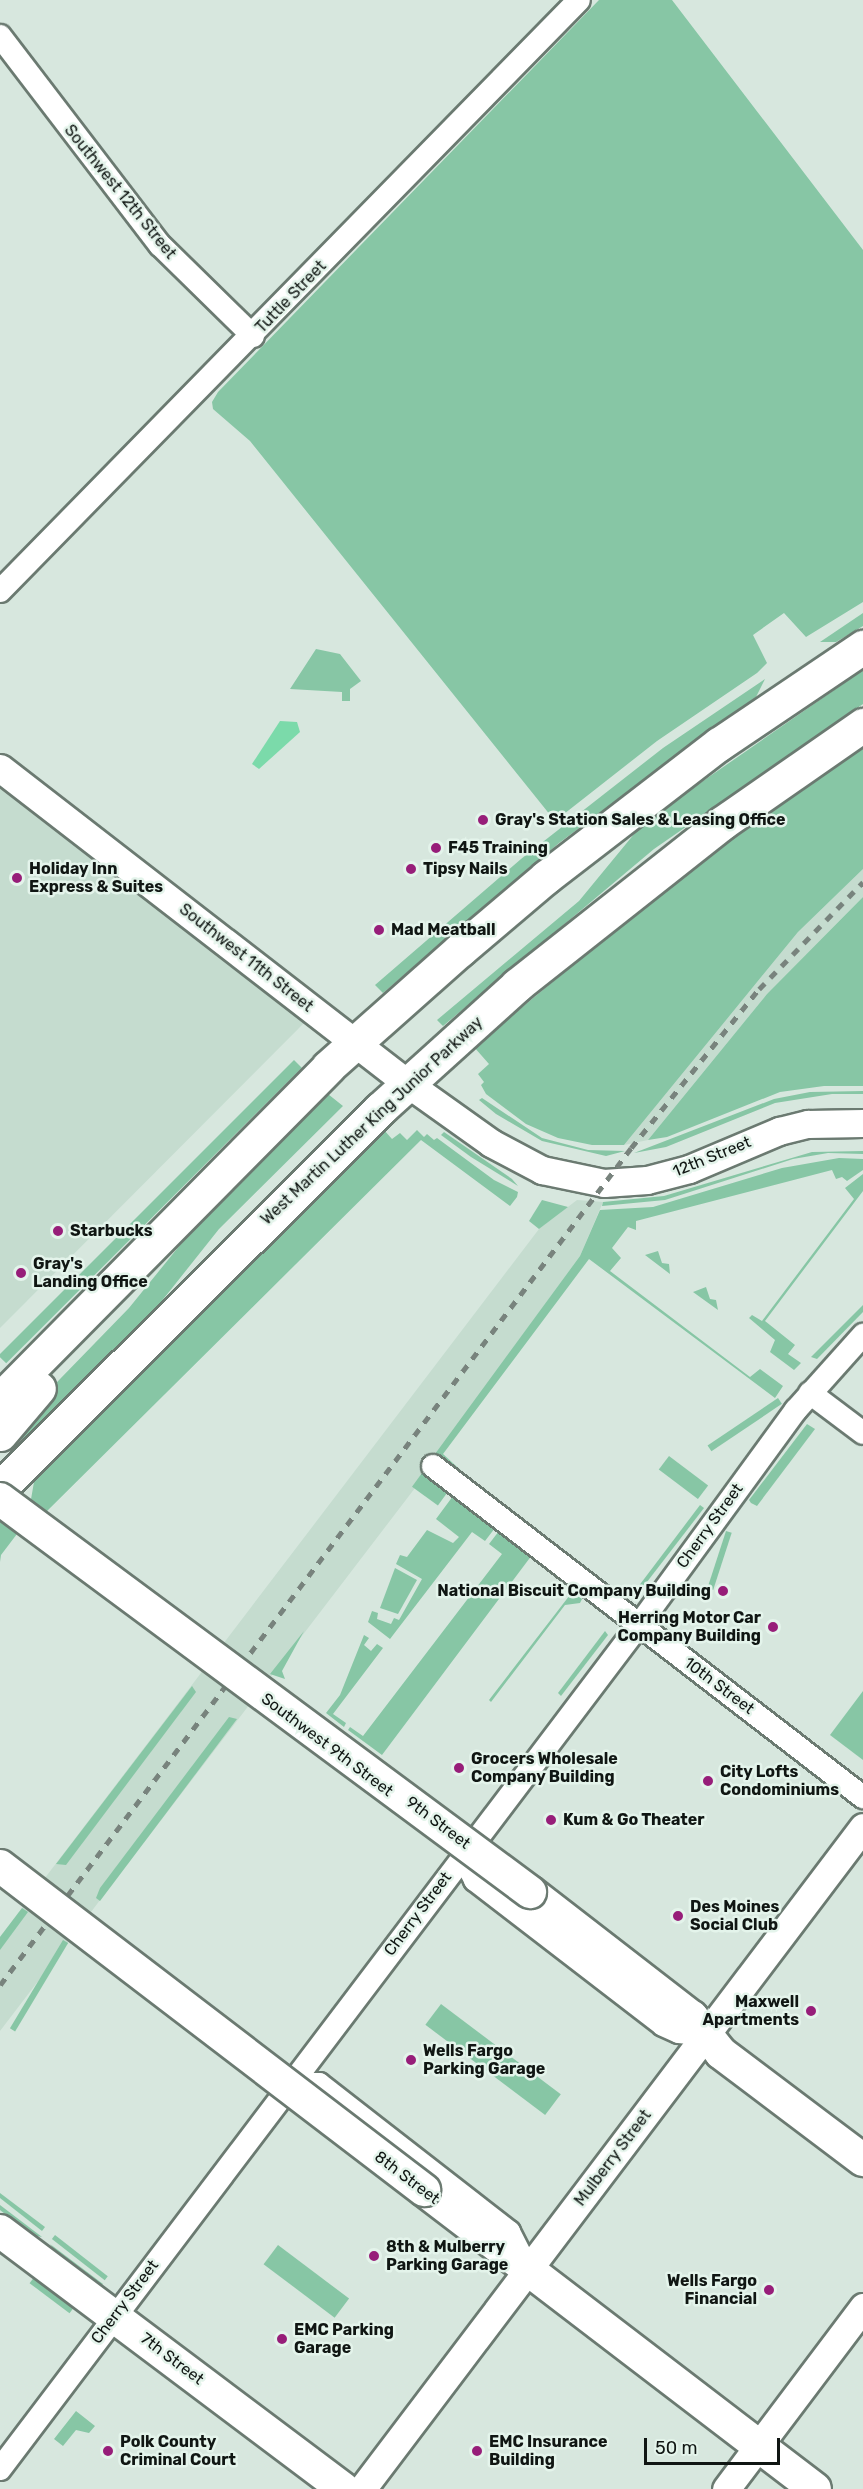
<!DOCTYPE html>
<style>
body{margin:0}
#map{position:relative;width:863px;height:2489px;overflow:hidden;background:#d7e7de;font-family:Rubik,sans-serif}
div>[style]{position:absolute}
.built>*{inset:0;background:#c5dccf}
.green>*{inset:0;background:#87c6a5;transform-origin:0 0}
.water>*{inset:0;background:#7bdaaa}
.roads{filter:drop-shadow(2px 0 #6b7a71) drop-shadow(-2px 0 #6b7a71) drop-shadow(0 2px #6b7a71) drop-shadow(0 -2px #6b7a71)}
.minor>*{height:22px;margin:-11px;padding:0 11px;transform-origin:11px;border-radius:11px;background:#fff}
.tertiary>*{height:27px;margin:-13.5px;padding:0 13.5px;transform-origin:13.5px;border-radius:13.5px;background:#fff}
.secondary>*{height:32px;margin:-16px;padding:0 16px;transform-origin:16px;border-radius:16px;background:#fff}
.primary>*{height:33px;margin:-16.5px;padding:0 16.5px;transform-origin:16.5px;border-radius:16.5px;background:#fff}
.rail>*{height:4.5px;margin-top:-2.25px;transform-origin:0;background:repeating-linear-gradient(90deg,#78837d 0 8px,transparent 0 16px)}
.bridges{filter:drop-shadow(2px 0 #6b7a71) drop-shadow(-2px 0 #6b7a71) drop-shadow(0 2px #6b7a71) drop-shadow(0 -2px #6b7a71)}
.secondary-bridge>*{height:32px;margin:-16px;padding:0 16px;transform-origin:16px;border-radius:16px;background:#fff}
.dots>*{width:16px;height:16px;translate:-50% -50%;box-sizing:border-box;border:3px solid #e4f4eb;border-radius:50%}
span{translate:-50% -50%;white-space:nowrap;text-align:center;line-height:1.15;-webkit-text-stroke:5px #e4f4eb;paint-order:stroke}
.street-label{font-size:16px;color:#101613}
.poi-label{font-size:16px;color:#101613;font-weight:700}
.left{translate:0 -50%;text-align:left}
.right{translate:-100% -50%;text-align:right}
.scale{position:absolute;left:644px;top:2438px;width:136px;height:27px;box-sizing:border-box;border:3px solid #101613;border-top:0;padding-left:8px;font-size:18px;line-height:21px;white-space:nowrap;color:#101613;-webkit-text-stroke:4px #e4f4eb;paint-order:stroke}
</style>
<div id="map">
<div class="built">
<div style="clip-path:polygon(0 788px,305px 1022px,0 1328px)"></div>
<div style="clip-path:polygon(863px 869px,863px 897px,767px 994px,648px 1140px,624px 1145px,798px 932px)"></div>
<div style="clip-path:polygon(577px 1200px,603px 1202px,580px 1256px,422px 1473px,415px 1488px,0 2031px,0 1937px,539px 1229px)"></div>
</div>
<div class="green">
<div style="clip-path:polygon(599px 0,672px 0,863px 250px,863px 602px,806px 637px,784px 613px,753px 635px,767px 663px,757px 673px,657px 741px,555px 821px,250px 441px,213px 409px,212px 402px,218px 392px)"></div>
<div style="clip-path:polygon(863px 613px,863px 626px,836px 642px,820px 642px)"></div>
<div style="clip-path:polygon(316px 649px,340px 654px,361px 681px,350px 689px,350px 701px,342px 701px,342px 692px,290px 689px)"></div>
<div style="clip-path:polygon(863px 670px,863px 704px,654px 849px,443px 1026px,437px 1020px,579px 901px,644px 822px)"></div>
<div style="clip-path:polygon(765px 679px,756px 697px,559px 843px,383px 993px,375px 985px,521px 859px,663px 748px)"></div>
<div style="clip-path:polygon(863px 748px,863px 869px,798px 932px,624px 1145px,592px 1145px,558px 1138px,526px 1124px,486px 1094px,481px 1085px,484px 1082px,478px 1074px,489px 1064px,474px 1047px,683px 874px)"></div>
<div style="clip-path:polygon(863px 897px,863px 1086px,824px 1086px,780px 1092px,667px 1137px,648px 1140px,767px 994px)"></div>
<div style="left:294px;top:1060px;width:11px;height:418px;rotate:45deg"></div>
<div style="clip-path:polygon(863px 1091px,863px 1094px,832px 1094px,775px 1103px,666px 1147px,634px 1153px,774px 1099px,810px 1092px)"></div>
<div style="clip-path:polygon(328px 1094px,343px 1106px,219px 1229px,153px 1312px,23px 1441px,13px 1431px,26px 1414px,129px 1308px,189px 1234px)"></div>
<div style="clip-path:polygon(482px 1098px,542px 1138px,588px 1150px,625px 1151px,606px 1156px,542px 1141px,496px 1114px,479px 1100px)"></div>
<div style="clip-path:polygon(384px 1130px,392px 1139px,400px 1133px,407px 1140px,417px 1130px,424px 1137px,427px 1134px,434px 1140px,437px 1138px,494px 1180px,518px 1192px,517px 1197px,510px 1206px,421px 1140px,43px 1515px,30px 1505px,34px 1482px)"></div>
<div style="clip-path:polygon(444px 1132px,512px 1179px,518px 1186px,471px 1157px,441px 1135px)"></div>
<div style="clip-path:polygon(863px 1151px,863px 1154px,828px 1153px,793px 1159px,665px 1200px,602px 1206px,603px 1202px,664px 1196px,812px 1152px)"></div>
<div style="clip-path:polygon(839px 1158px,863px 1159px,863px 1170px,847px 1181px,842px 1177px,836px 1179px,832px 1170px,636px 1221px,636px 1230px,628px 1227px,612px 1248px,621px 1258px,610px 1271px,750px 1377px,760px 1369px,783px 1386px,775px 1398px,589px 1259px,443px 1454px,466px 1475px,435px 1454px,580px 1256px,600px 1210px,653px 1207px,782px 1168px)"></div>
<div style="clip-path:polygon(863px 1174px,863px 1191px,765px 1321px,795px 1345px,788px 1354px,801px 1363px,794px 1370px,770px 1352px,775px 1340px,749px 1318px,752px 1315px,762px 1321px,854px 1199px,845px 1188px)"></div>
<div style="clip-path:polygon(542px 1200px,568px 1207px,539px 1229px,529px 1221px)"></div>
<div style="clip-path:polygon(658px 1251px,662px 1263px,669px 1264px,670px 1274px,645px 1255px)"></div>
<div style="clip-path:polygon(706px 1287px,710px 1299px,716px 1300px,718px 1310px,693px 1292px)"></div>
<div style="clip-path:polygon(863px 1305px,863px 1312px,817px 1359px,811px 1357px)"></div>
<div style="left:778px;top:1398px;width:7px;height:85px;rotate:56deg"></div>
<div style="clip-path:polygon(807px 1424px,815px 1429px,757px 1506px,751px 1503px,749px 1500px)"></div>
<div style="left:669px;top:1456px;width:49px;height:17px;rotate:37deg"></div>
<div style="left:422px;top:1473px;width:32px;height:17px;rotate:36deg"></div>
<div style="clip-path:polygon(453px 1496px,495px 1528px,485px 1541px,472px 1532px,390px 1639px,368px 1622px,372px 1611px,378px 1613px,377px 1619px,391px 1624px,394px 1618px,399px 1620px,422px 1579px,396px 1564px,400px 1555px,407px 1557px,427px 1530px,453px 1543px,459px 1537px,436px 1519px)"></div>
<div style="clip-path:polygon(700px 1505px,704px 1508px,640px 1591px,638px 1587px)"></div>
<div style="clip-path:polygon(0 1522px,8px 1522px,20px 1530px,1px 1555px,0 1562px)"></div>
<div style="clip-path:polygon(499px 1531px,532px 1555px,382px 1755px,348px 1730px,350px 1727px,363px 1736px,502px 1554px,489px 1544px)"></div>
<div style="left:726px;top:1531px;width:6px;height:60px;rotate:18deg"></div>
<div style="clip-path:polygon(395px 1568px,417px 1580px,398px 1614px,380px 1608px)"></div>
<div style="clip-path:polygon(573px 1591px,582px 1599px,580px 1603px,565px 1605px,491px 1702px,489px 1700px)"></div>
<div style="clip-path:polygon(304px 1631px,282px 1671px,285px 1679px,270px 1674px)"></div>
<div style="clip-path:polygon(605px 1631px,608px 1635px,561px 1696px,558px 1693px)"></div>
<div style="clip-path:polygon(364px 1635px,369px 1638px,364px 1645px,371px 1651px,377px 1644px,383px 1648px,333px 1714px,346px 1723px,344px 1727px,326px 1713px,340px 1695px)"></div>
<div style="clip-path:polygon(192px 1686px,196px 1692px,66px 1865px,56px 1864px)"></div>
<div style="clip-path:polygon(863px 1691px,863px 1760px,830px 1735px)"></div>
<div style="clip-path:polygon(229px 1717px,237px 1719px,100px 1901px,96px 1898px,100px 1888px)"></div>
<div style="clip-path:polygon(22px 1908px,28px 1912px,0 1950px,0 1937px)"></div>
<div style="left:63px;top:1940px;width:6px;height:103px;rotate:31deg"></div>
<div style="left:441px;top:2004px;width:150px;height:26px;rotate:37deg"></div>
<div style="clip-path:polygon(0 2193px,45px 2227px,42px 2231px,0 2198px)"></div>
<div style="clip-path:polygon(0 2205px,42px 2237px,32px 2235px,0 2210px)"></div>
<div style="left:55px;top:2235px;width:67px;height:5px;rotate:38deg"></div>
<div style="clip-path:polygon(50px 2244px,103px 2284px,101px 2286px,62px 2259px)"></div>
<div style="left:278px;top:2245px;width:89px;height:24px;rotate:37deg"></div>
<div style="left:35px;top:2276px;width:50px;height:9px;rotate:37deg"></div>
<div style="clip-path:polygon(76px 2411px,95px 2426px,89px 2433px,76px 2430px,63px 2446px,54px 2439px)"></div>
</div>
<div class="water">
<div style="clip-path:polygon(280px 721px,297px 722px,300px 732px,259px 769px,252px 764px)"></div>
</div>
<div class="roads">
<div class="minor">
<div style="left:0;top:36px;width:263px;rotate:52.6deg"></div>
<div style="left:160px;top:245px;width:130px;rotate:44.4deg"></div>
<div style="left:0;top:591px;width:827px;rotate:-45.59deg"></div>
<div style="left:810px;top:1393px;width:66px;rotate:37deg"></div>
<div style="left:433px;top:1466px;width:543px;rotate:37.59deg"></div>
<div style="left:461px;top:1845px;width:8px;rotate:40deg"></div>
<div style="left:467px;top:1850px;width:16px;rotate:86deg"></div>
<div style="left:468px;top:1866px;width:16px;rotate:63deg"></div>
<div style="left:475px;top:1880px;width:237px;rotate:37.6deg"></div>
<div style="left:663px;top:2025px;width:17px;rotate:24deg"></div>
<div style="left:679px;top:2032px;width:27px;rotate:6deg"></div>
<div style="left:290px;top:2084px;width:29px"></div>
<div style="left:319px;top:2084px;width:241px;rotate:37.9deg"></div>
<div style="left:509px;top:2232px;width:39px;rotate:63deg"></div>
<div style="left:0;top:2469px;width:1059px;rotate:-52.87deg"></div>
<div style="left:639px;top:1625px;width:266px;rotate:-53.9deg"></div>
<div style="left:796px;top:1410px;width:101px;rotate:-48.2deg"></div>
</div>
<div class="tertiary">
<div style="left:0;top:768px;width:515px;rotate:37.74deg"></div>
<div style="left:407px;top:1083px;width:103px;rotate:35.5deg"></div>
<div style="left:491px;top:1143px;width:58px;rotate:27.9deg"></div>
<div style="left:542px;top:1170px;width:63px;rotate:11.8deg"></div>
<div style="left:604px;top:1183px;width:43px;rotate:-4deg"></div>
<div style="left:647px;top:1180px;width:43px;rotate:-14.7deg"></div>
<div style="left:689px;top:1169px;width:98px;rotate:-22.9deg"></div>
<div style="left:779px;top:1131px;width:30px;rotate:-14deg"></div>
<div style="left:808px;top:1124px;width:55px;rotate:-1deg"></div>
<div style="left:362px;top:2489px;width:830px;rotate:-52.88deg"></div>
<div style="left:726px;top:2489px;width:228px;rotate:-53deg"></div>
</div>
<div class="secondary">
<div style="left:530px;top:1892px;width:205px;rotate:37.7deg"></div>
<div style="left:692px;top:2017px;width:46px;rotate:51.1deg"></div>
<div style="left:721px;top:2053px;width:178px;rotate:37deg"></div>
<div style="left:424px;top:2190px;width:492px;rotate:37.4deg"></div>
<div style="left:0;top:2231px;width:429px;rotate:36.9deg"></div>
</div>
<div class="primary">
<div style="left:0;top:1399px;width:467px;rotate:-45.3deg"></div>
<div style="left:328px;top:1067px;width:176px;rotate:-41.6deg"></div>
<div style="left:460px;top:950px;width:113px;rotate:-40.3deg"></div>
<div style="left:546px;top:877px;width:218px;rotate:-37.6deg"></div>
<div style="left:719px;top:744px;width:174px;rotate:-34deg"></div>
<div style="left:0;top:1434px;width:60px;rotate:-49.7deg"></div>
<div style="left:0;top:1488px;width:537px;rotate:-44.92deg"></div>
<div style="left:380px;top:1109px;width:185px;rotate:-42.1deg"></div>
<div style="left:517px;top:985px;width:261px;rotate:-38.3deg"></div>
<div style="left:722px;top:823px;width:172px;rotate:-34.8deg"></div>
</div>
</div>
<div class="rail">
<div style="left:0;top:1985px;width:1048px;rotate:-52.99deg"></div>
<div style="left:631px;top:1148px;width:204px;rotate:-51.2deg"></div>
<div style="left:759px;top:989px;width:149px;rotate:-45.8deg"></div>
</div>
<div class="bridges">
<div class="secondary-bridge">
<div style="left:0;top:1499px;width:660px;rotate:36.56deg"></div>
<div style="left:0;top:1866px;width:534px;rotate:37.39deg"></div>
</div>
</div>
<div class="dots">
<div style="left:483px;top:820px;background:#971e79"></div>
<div style="left:436px;top:848px;background:#971e79"></div>
<div style="left:411px;top:869px;background:#971e79"></div>
<div style="left:17px;top:878px;background:#971e79"></div>
<div style="left:379px;top:930px;background:#971e79"></div>
<div style="left:58px;top:1231px;background:#971e79"></div>
<div style="left:21px;top:1273px;background:#971e79"></div>
<div style="left:723px;top:1591px;background:#971e79"></div>
<div style="left:773px;top:1627px;background:#971e79"></div>
<div style="left:459px;top:1768px;background:#971e79"></div>
<div style="left:708px;top:1781px;background:#971e79"></div>
<div style="left:551px;top:1820px;background:#971e79"></div>
<div style="left:678px;top:1916px;background:#971e79"></div>
<div style="left:811px;top:2011px;background:#971e79"></div>
<div style="left:411px;top:2060px;background:#971e79"></div>
<div style="left:374px;top:2256px;background:#971e79"></div>
<div style="left:769px;top:2290px;background:#971e79"></div>
<div style="left:282px;top:2339px;background:#971e79"></div>
<div style="left:108px;top:2451px;background:#971e79"></div>
<div style="left:477px;top:2451px;background:#971e79"></div>
</div>
<div class="street-label">
<span style="left:120px;top:192px;rotate:51deg">Southwest 12th Street</span>
<span style="left:291px;top:297px;rotate:-46deg">Tuttle Street</span>
<span style="left:246px;top:958px;rotate:38deg">Southwest 11th Street</span>
<span style="left:372px;top:1121px;rotate:-43deg">West Martin Luther King Junior Parkway</span>
<span style="left:712px;top:1157px;rotate:-22deg">12th Street</span>
<span style="left:710px;top:1526px;rotate:-54deg">Cherry Street</span>
<span style="left:719px;top:1686px;rotate:37deg">10th Street</span>
<span style="left:327px;top:1745px;rotate:37deg">Southwest 9th Street</span>
<span style="left:438px;top:1823px;rotate:37deg">9th Street</span>
<span style="left:418px;top:1914px;rotate:-53deg">Cherry Street</span>
<span style="left:613px;top:2158px;rotate:-53deg">Mulberry Street</span>
<span style="left:407px;top:2178px;rotate:37deg">8th Street</span>
<span style="left:125px;top:2302px;rotate:-53deg">Cherry Street</span>
<span style="left:172px;top:2359px;rotate:37deg">7th Street</span>
</div>
<div class="poi-label">
<span class="left" style="left:495px;top:820px">Gray's Station Sales &amp; Leasing Office</span>
<span class="left" style="left:448px;top:848px">F45 Training</span>
<span class="left" style="left:29px;top:878px">Holiday Inn<br>Express &amp; Suites</span>
<span class="left" style="left:423px;top:869px">Tipsy Nails</span>
<span class="left" style="left:391px;top:930px">Mad Meatball</span>
<span class="left" style="left:70px;top:1231px">Starbucks</span>
<span class="left" style="left:33px;top:1273px">Gray's<br>Landing Office</span>
<span class="right" style="left:711px;top:1591px">National Biscuit Company Building</span>
<span class="right" style="left:761px;top:1627px">Herring Motor Car<br>Company Building</span>
<span class="left" style="left:471px;top:1768px">Grocers Wholesale<br>Company Building</span>
<span class="left" style="left:720px;top:1781px">City Lofts<br>Condominiums</span>
<span class="left" style="left:563px;top:1820px">Kum &amp; Go Theater</span>
<span class="left" style="left:690px;top:1916px">Des Moines<br>Social Club</span>
<span class="right" style="left:799px;top:2011px">Maxwell<br>Apartments</span>
<span class="left" style="left:423px;top:2060px">Wells Fargo<br>Parking Garage</span>
<span class="left" style="left:386px;top:2256px">8th &amp; Mulberry<br>Parking Garage</span>
<span class="right" style="left:757px;top:2290px">Wells Fargo<br>Financial</span>
<span class="left" style="left:294px;top:2339px">EMC Parking<br>Garage</span>
<span class="left" style="left:120px;top:2451px">Polk County<br>Criminal Court</span>
<span class="left" style="left:489px;top:2451px">EMC Insurance<br>Building</span>
</div>
<div class="scale">50 m</div>
</div>
